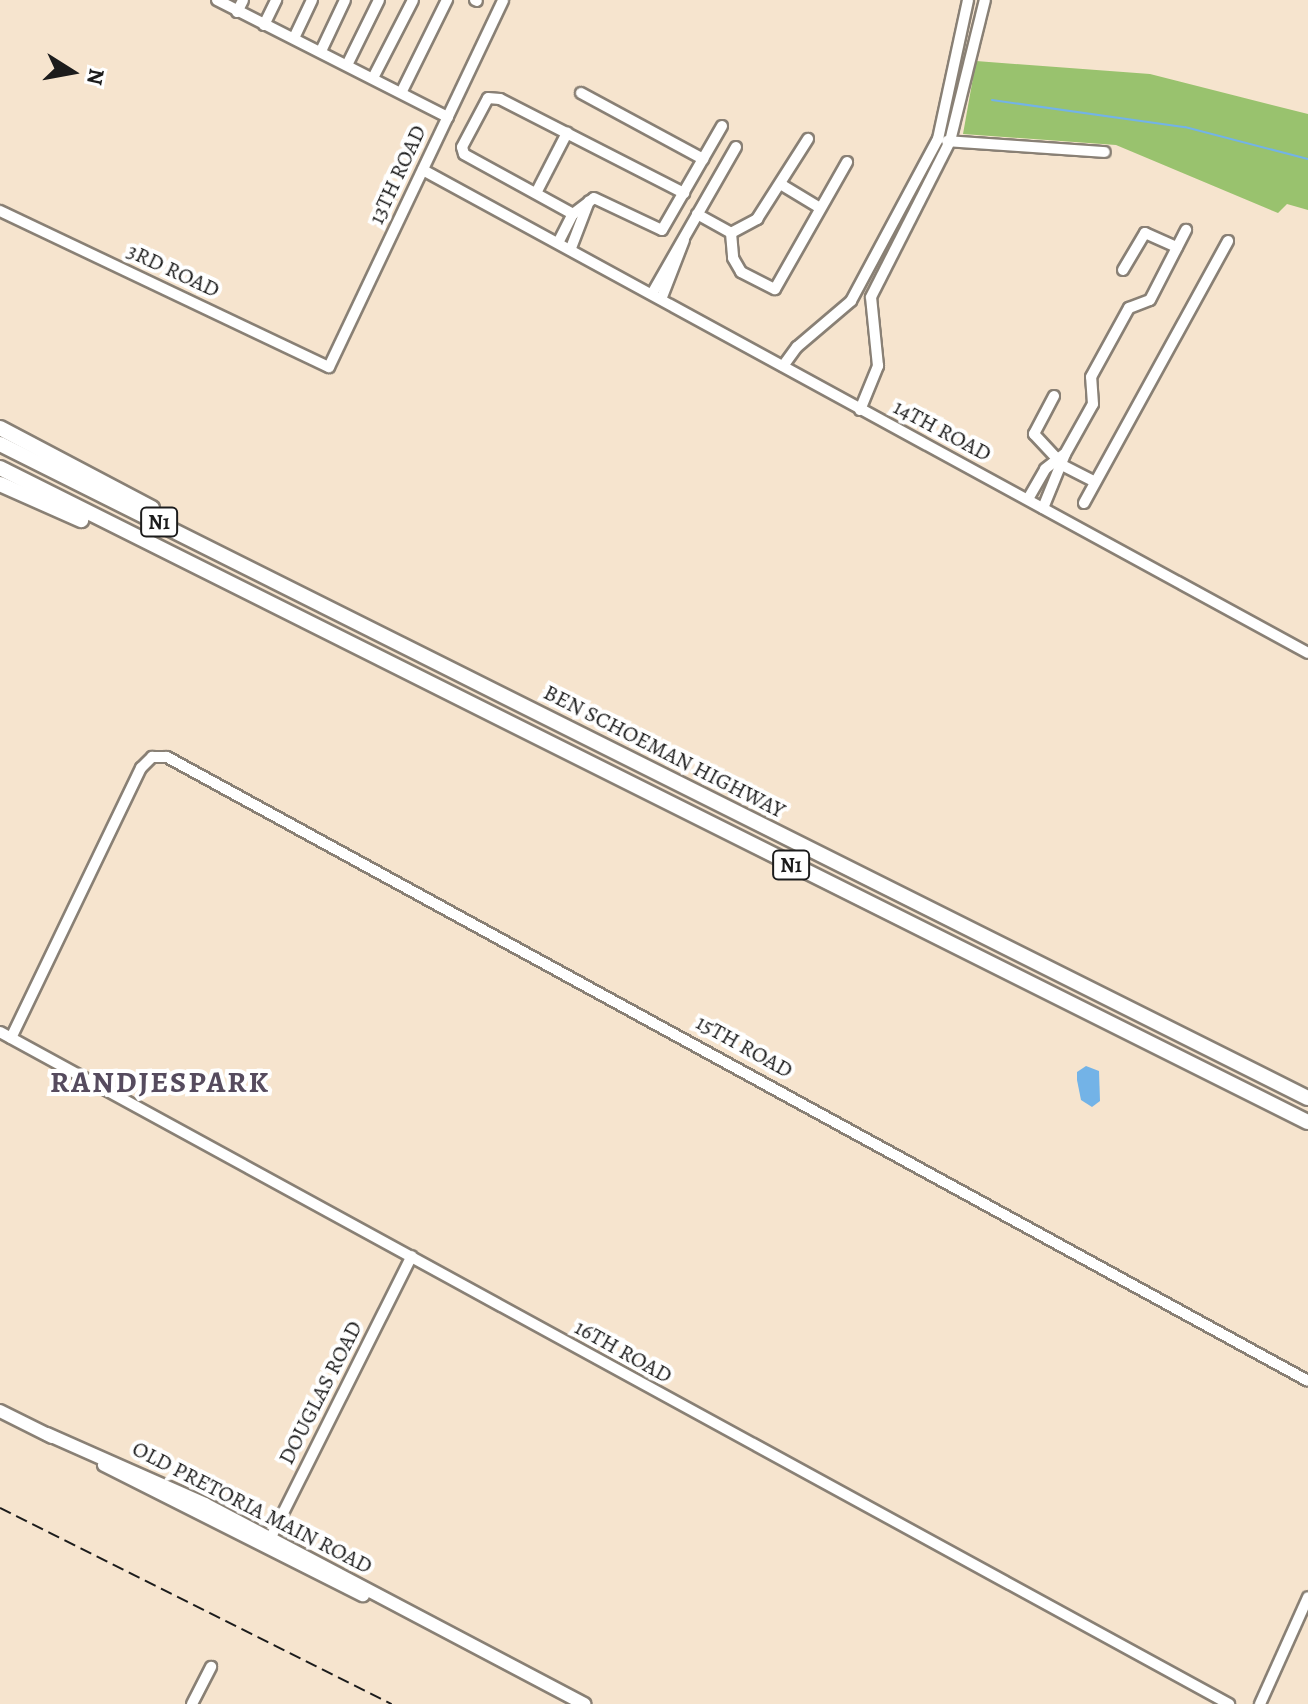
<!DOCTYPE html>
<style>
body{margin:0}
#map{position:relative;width:1308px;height:1704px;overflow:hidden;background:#f6e4ce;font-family:Alegreya,serif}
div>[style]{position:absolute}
.green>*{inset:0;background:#99c26e}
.water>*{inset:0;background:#73b3e7}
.stream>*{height:2px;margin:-1px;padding:0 1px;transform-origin:1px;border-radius:1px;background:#73b3e7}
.roads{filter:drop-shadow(2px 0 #898075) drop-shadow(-2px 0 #898075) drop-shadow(0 2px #898075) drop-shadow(0 -2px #898075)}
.minor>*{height:10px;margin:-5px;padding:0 5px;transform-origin:5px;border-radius:5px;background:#fff}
.major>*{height:12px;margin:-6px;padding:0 6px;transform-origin:6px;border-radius:6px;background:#fff}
.highway>*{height:14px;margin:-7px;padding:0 7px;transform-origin:7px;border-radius:7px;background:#fff}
.rail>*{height:2px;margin-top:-1px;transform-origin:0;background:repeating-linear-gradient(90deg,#1c1c1c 0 12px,transparent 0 18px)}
span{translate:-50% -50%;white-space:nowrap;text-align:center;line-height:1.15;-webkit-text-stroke:8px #fff;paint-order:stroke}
.shield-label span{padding:2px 6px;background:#fff;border:2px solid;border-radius:6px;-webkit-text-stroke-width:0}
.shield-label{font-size:20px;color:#1c1c1c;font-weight:700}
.street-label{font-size:22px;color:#1c1c1c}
.district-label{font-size:30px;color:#564b5e;font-weight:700;letter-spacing:2px}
.north{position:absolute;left:32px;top:32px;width:80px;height:80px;-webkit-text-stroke:6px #fff;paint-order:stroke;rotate:101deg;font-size:22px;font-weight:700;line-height:32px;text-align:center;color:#1c1c1c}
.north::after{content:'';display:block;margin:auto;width:28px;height:36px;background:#1c1c1c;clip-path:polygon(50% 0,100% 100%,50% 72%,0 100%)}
</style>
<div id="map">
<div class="green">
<div style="clip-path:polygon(976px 61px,1150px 74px,1308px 114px,1308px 210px,1287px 204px,1278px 213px,1116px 145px,963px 134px)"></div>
</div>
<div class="water">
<div style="clip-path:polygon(1086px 1066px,1099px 1071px,1100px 1101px,1092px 1107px,1081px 1100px,1077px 1080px,1077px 1072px)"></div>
</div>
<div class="stream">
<div style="left:992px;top:100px;width:195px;rotate:8deg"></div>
<div style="left:1185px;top:127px;width:127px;rotate:14.6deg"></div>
</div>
<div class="roads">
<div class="minor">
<div style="left:217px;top:0;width:259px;rotate:26.9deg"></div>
<div style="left:475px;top:0;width:2px;rotate:27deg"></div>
<div style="left:237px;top:12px;width:13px;rotate:-63deg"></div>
<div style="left:264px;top:25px;width:28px;rotate:-64deg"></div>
<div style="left:294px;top:38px;width:42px;rotate:-64.7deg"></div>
<div style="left:321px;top:51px;width:56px;rotate:-64.8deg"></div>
<div style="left:348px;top:63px;width:70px;rotate:-63.8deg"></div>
<div style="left:374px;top:76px;width:85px;rotate:-62.8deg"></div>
<div style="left:402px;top:91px;width:102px;rotate:-63.7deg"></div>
<div style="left:581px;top:93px;width:139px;rotate:28.4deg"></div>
<div style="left:947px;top:141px;width:158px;rotate:4deg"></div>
<div style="left:423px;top:170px;width:1008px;rotate:28.62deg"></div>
<div style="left:782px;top:185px;width:44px;rotate:31.2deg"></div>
<div style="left:536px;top:193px;width:68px;rotate:-62.7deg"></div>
<div style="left:0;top:211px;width:364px;rotate:25.4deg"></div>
<div style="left:329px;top:367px;width:406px;rotate:-64.6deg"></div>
<div style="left:573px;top:214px;width:124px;rotate:-151.2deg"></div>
<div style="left:464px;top:154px;width:7px;rotate:-106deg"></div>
<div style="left:462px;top:147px;width:55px;rotate:-62deg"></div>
<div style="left:488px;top:98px;width:12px;rotate:5deg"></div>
<div style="left:500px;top:99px;width:207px;rotate:27.1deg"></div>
<div style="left:697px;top:214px;width:39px;rotate:29deg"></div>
<div style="left:731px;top:233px;width:25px;rotate:85deg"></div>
<div style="left:733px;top:258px;width:16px;rotate:60deg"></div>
<div style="left:741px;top:272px;width:38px;rotate:27deg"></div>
<div style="left:775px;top:289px;width:146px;rotate:-60.4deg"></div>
<div style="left:731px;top:233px;width:30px;rotate:-28deg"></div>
<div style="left:757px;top:219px;width:95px;rotate:-57.5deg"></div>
<div style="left:559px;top:241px;width:30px;rotate:-63deg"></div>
<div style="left:573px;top:214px;width:26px;rotate:-37deg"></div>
<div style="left:594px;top:198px;width:75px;rotate:25.2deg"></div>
<div style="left:662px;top:230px;width:120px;rotate:-60deg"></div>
<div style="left:571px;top:248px;width:50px;rotate:-69deg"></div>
<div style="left:1123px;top:270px;width:43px;rotate:-59.3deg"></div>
<div style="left:1145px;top:233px;width:35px;rotate:24deg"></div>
<div style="left:653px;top:292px;width:167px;rotate:-60.2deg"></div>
<div style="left:662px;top:297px;width:61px;rotate:-68.9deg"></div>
<div style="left:783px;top:366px;width:24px;rotate:-54deg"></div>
<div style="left:797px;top:347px;width:71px;rotate:-40.4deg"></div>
<div style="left:851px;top:301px;width:184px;rotate:-61.8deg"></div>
<div style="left:938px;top:139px;width:142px;rotate:-77.8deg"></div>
<div style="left:1054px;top:396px;width:43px;rotate:117.8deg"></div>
<div style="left:1034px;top:434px;width:34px;rotate:47deg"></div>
<div style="left:860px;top:410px;width:48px;rotate:-67.8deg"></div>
<div style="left:878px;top:366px;width:69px;rotate:-95.8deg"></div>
<div style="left:871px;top:297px;width:175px;rotate:-63.1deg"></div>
<div style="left:950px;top:141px;width:145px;rotate:-76.1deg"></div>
<div style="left:1060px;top:464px;width:38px;rotate:27deg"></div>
<div style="left:1028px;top:499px;width:34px;rotate:-60deg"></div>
<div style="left:1045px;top:469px;width:23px;rotate:-38deg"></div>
<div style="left:1084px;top:503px;width:299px;rotate:-61.2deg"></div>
<div style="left:1043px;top:508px;width:58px;rotate:-67.8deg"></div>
<div style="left:1065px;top:454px;width:57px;rotate:-60.8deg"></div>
<div style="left:1093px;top:404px;width:27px;rotate:-94deg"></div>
<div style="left:1091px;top:377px;width:79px;rotate:-61.2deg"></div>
<div style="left:1129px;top:308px;width:22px;rotate:-21deg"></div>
<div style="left:1150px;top:300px;width:79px;rotate:-62.8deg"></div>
<div style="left:0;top:1032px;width:1401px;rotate:28.67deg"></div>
<div style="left:11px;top:1038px;width:300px;rotate:-64.3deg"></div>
<div style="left:141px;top:768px;width:16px;rotate:-45deg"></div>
<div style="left:152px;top:757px;width:15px"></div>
<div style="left:167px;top:757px;width:1300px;rotate:28.67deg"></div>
<div style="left:267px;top:1545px;width:323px;rotate:-63.4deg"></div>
<div style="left:192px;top:1704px;width:42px;rotate:-62.8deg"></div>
<div style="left:1260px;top:1704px;width:117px;rotate:-65.8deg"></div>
</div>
<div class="major">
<div style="left:0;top:1411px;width:58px;rotate:26.6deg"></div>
<div style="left:47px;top:1434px;width:173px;rotate:23.9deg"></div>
<div style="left:205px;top:1504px;width:429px;rotate:27.8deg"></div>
<div style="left:104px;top:1465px;width:290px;rotate:26.7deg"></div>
</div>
<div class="highway">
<div style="left:0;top:428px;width:172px;rotate:27.8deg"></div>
<div style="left:0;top:444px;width:1462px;rotate:26.57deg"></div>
<div style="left:0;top:468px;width:1462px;rotate:26.57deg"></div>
<div style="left:0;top:484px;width:89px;rotate:24deg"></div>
</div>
</div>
<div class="rail">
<div style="left:0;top:1508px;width:438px;rotate:26.6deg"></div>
</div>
<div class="shield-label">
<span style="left:159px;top:522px">N1</span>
<span style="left:791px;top:865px">N1</span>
</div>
<div class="street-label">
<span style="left:398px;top:175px;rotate:-65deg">13TH ROAD</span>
<span style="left:173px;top:271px;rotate:25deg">3RD ROAD</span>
<span style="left:942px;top:431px;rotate:28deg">14TH ROAD</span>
<span style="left:664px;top:752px;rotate:27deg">BEN SCHOEMAN HIGHWAY</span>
<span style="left:744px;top:1047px;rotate:29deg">15TH ROAD</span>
<span style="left:623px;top:1352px;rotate:29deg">16TH ROAD</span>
<span style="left:321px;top:1393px;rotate:-63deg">DOUGLAS ROAD</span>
<span style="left:252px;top:1508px;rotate:27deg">OLD PRETORIA MAIN ROAD</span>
</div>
<div class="district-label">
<span style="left:160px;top:1082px">RANDJESPARK</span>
</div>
<div class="north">N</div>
</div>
